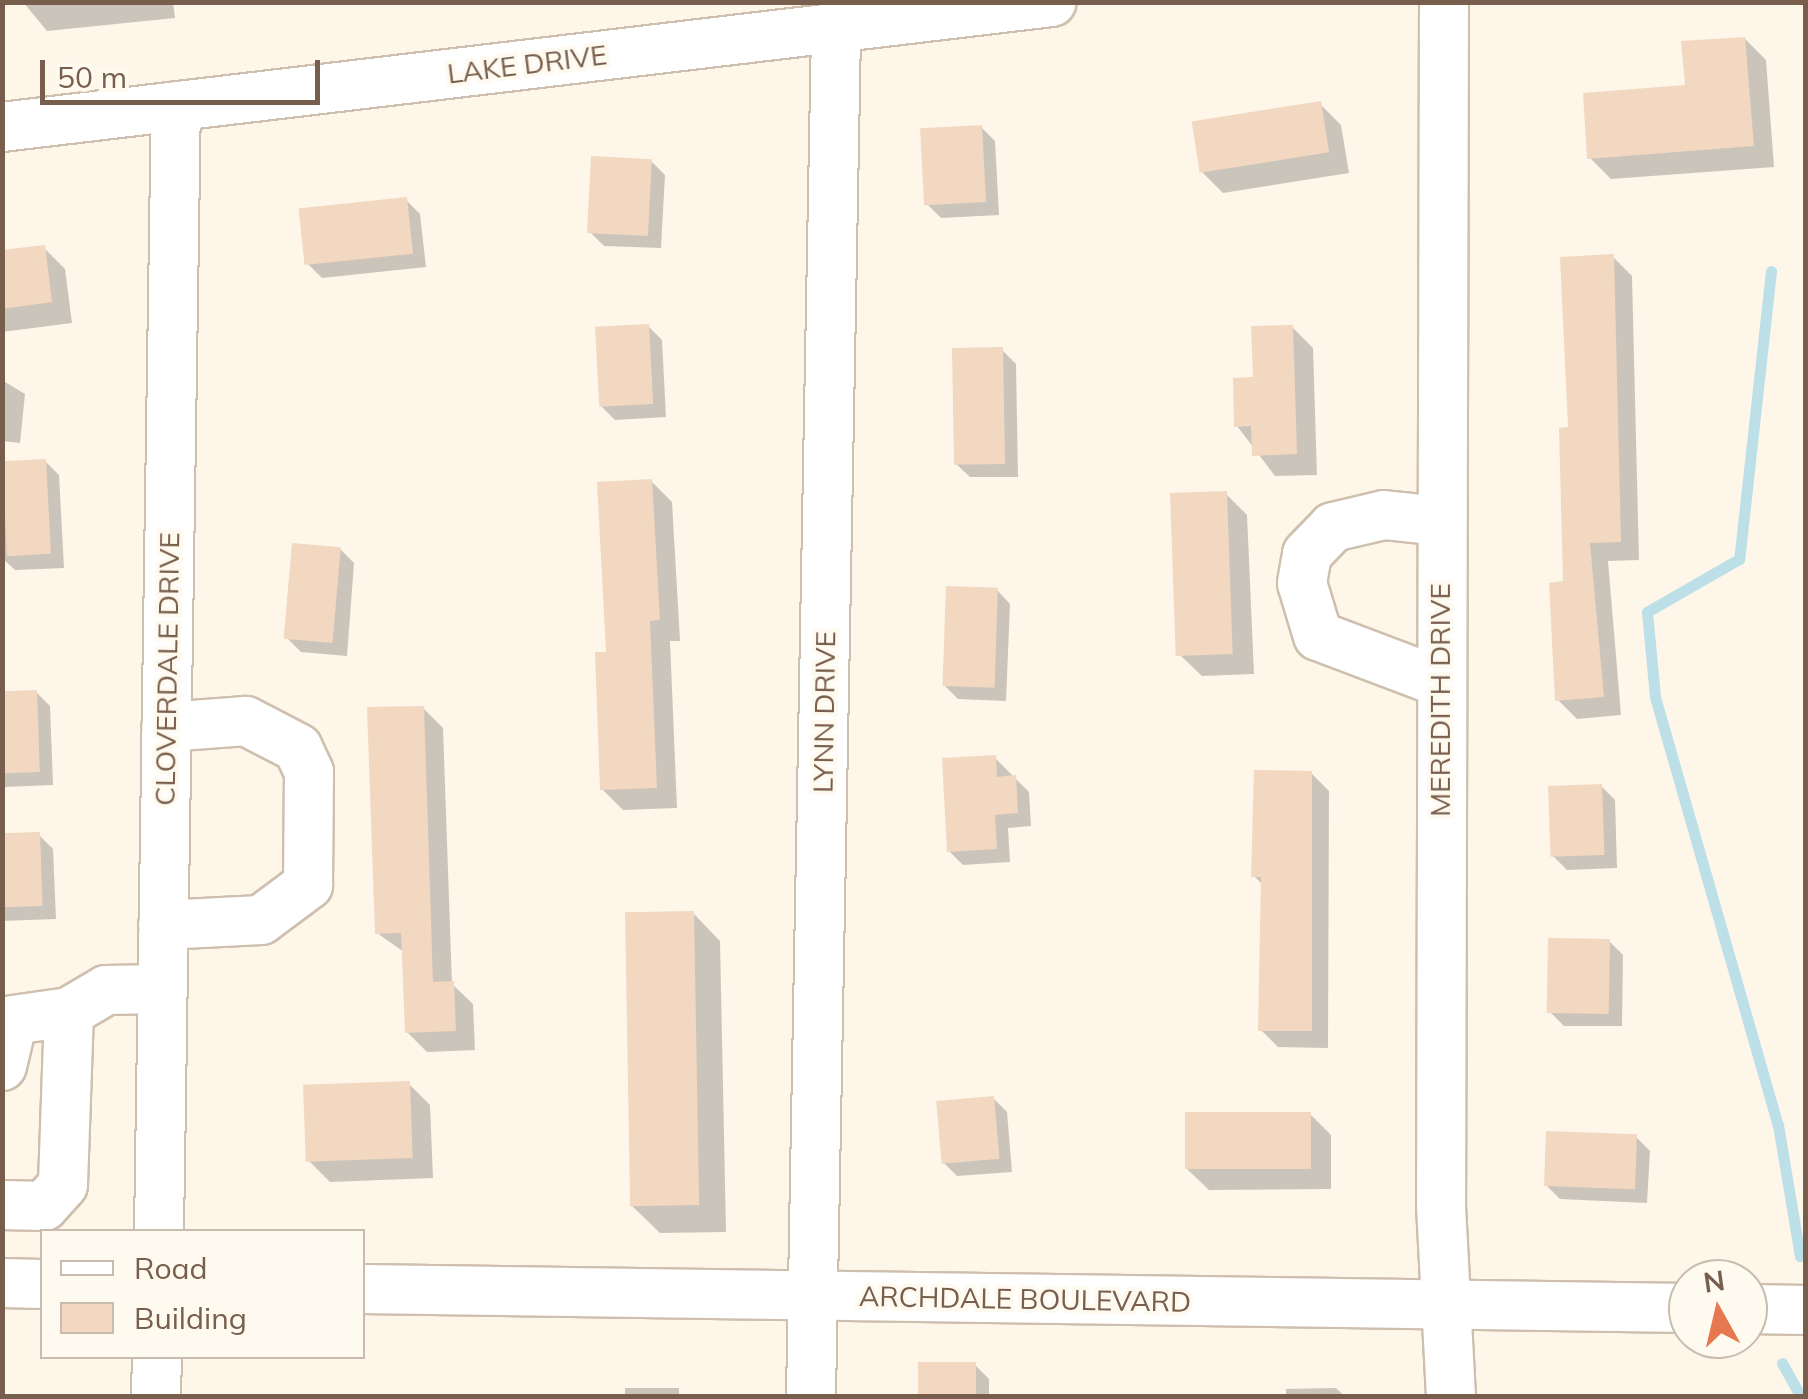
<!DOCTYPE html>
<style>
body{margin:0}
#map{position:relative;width:1808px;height:1399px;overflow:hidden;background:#fdf6e9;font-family:Mulish,sans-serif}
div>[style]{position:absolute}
.shadow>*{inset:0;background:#0003;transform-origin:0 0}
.stream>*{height:11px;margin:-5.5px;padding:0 5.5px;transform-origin:5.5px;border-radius:5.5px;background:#bddfe7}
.building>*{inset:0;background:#f2d7c1;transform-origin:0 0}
.roads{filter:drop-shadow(2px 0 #cfbfae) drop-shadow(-2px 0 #cfbfae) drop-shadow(0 2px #cfbfae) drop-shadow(0 -2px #cfbfae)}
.minor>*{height:48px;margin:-24px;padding:0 24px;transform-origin:24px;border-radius:24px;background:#fff}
span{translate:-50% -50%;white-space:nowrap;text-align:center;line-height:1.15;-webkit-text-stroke:8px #fffaf0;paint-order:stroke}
.street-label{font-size:28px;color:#785e4c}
.frame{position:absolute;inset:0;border:5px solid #785e4c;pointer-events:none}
.legend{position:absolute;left:40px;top:1229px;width:325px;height:130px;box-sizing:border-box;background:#fffaf0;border:2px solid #c9bcae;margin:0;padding:12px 18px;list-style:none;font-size:30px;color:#785e4c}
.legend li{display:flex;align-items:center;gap:20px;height:50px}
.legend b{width:50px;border:2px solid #c9bcae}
.north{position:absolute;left:1668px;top:1259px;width:100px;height:100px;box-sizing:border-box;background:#fffaf0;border:2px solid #c9bcae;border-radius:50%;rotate:352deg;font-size:28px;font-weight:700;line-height:40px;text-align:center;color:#785e4c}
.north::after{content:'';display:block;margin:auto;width:35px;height:45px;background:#e6784f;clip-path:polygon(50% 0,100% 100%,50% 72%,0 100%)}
.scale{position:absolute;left:40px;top:60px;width:280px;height:45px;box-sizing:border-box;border:5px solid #785e4c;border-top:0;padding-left:12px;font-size:30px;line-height:35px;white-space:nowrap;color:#785e4c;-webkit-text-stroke:8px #fffaf0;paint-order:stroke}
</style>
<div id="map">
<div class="shadow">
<div style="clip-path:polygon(23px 2px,173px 2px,175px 18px,47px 31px)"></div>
<div style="clip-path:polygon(1745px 39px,1766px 60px,1774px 167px,1611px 179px,1590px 158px)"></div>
<div style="clip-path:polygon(1320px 104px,1341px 125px,1349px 173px,1223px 193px,1202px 172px)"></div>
<div style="clip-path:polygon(981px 127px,995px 141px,999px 215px,941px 218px,927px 204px)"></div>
<div style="clip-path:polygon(651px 161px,665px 175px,661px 248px,604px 246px,590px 232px)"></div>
<div style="clip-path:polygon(406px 200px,420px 214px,426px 267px,322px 278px,308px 264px)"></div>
<div style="clip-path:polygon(44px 248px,65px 269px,72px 323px,2px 332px,2px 253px)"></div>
<div style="clip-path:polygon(1613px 257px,1632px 276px,1639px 560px,1608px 561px,1621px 715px,1577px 719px,1558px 700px,1571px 430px)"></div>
<div style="clip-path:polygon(648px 326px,662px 340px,666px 417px,615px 420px,601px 406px)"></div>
<div style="clip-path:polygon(1292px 327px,1313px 348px,1317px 475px,1275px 476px,1237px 426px,1256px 379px)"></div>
<div style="clip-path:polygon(1002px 350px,1016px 364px,1018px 477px,970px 477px,956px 464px)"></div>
<div style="clip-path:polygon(2px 380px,25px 394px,20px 443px,2px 441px)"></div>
<div style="clip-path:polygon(45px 461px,59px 475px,64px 568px,15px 570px,2px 558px,2px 463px)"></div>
<div style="clip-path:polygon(651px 481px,672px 502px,680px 641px,670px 641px,677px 808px,623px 810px,602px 789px,609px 654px)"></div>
<div style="clip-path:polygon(1226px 494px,1247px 515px,1254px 674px,1202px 676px,1180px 655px)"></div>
<div style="clip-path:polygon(340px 549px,354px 563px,347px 656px,301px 652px,287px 638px)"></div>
<div style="clip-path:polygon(997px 590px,1010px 604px,1006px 701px,958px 699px,944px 685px)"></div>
<div style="clip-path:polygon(36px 692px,50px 706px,53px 785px,5px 787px,2px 694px)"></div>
<div style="clip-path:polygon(423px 708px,443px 728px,452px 984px,473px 1004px,475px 1050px,427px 1052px,407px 1032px,404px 952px,377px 933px)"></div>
<div style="clip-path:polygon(995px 758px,1029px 792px,1031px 826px,1008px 828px,1010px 862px,963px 865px,949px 851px)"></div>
<div style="clip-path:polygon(1311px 773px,1329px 791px,1328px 1048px,1278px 1047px,1261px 1030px,1264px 886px,1254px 876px)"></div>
<div style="clip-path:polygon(1601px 786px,1615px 800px,1617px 868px,1567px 870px,1553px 856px)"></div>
<div style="clip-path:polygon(39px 835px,53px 849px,56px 919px,2px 921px,2px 836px)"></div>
<div style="clip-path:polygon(693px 913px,720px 941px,726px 1232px,660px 1233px,632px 1206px)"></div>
<div style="clip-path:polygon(1609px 941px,1623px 955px,1622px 1026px,1564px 1026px,1550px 1012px)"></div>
<div style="clip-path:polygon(409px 1084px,430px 1105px,433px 1178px,330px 1182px,309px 1161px)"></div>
<div style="clip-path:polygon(993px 1098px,1007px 1112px,1012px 1172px,957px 1176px,943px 1162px)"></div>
<div style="clip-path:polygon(1310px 1114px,1331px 1135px,1331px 1189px,1209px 1190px,1187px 1169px)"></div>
<div style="clip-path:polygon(1636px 1137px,1650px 1151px,1647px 1203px,1560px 1199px,1546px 1185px)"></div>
<div style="clip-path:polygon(920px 1365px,975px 1365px,989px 1379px,989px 1396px,920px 1396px)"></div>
<div style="left:625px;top:1388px;width:54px;height:8px"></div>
<div style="clip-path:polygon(1336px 1388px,1344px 1396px,1286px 1396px,1286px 1389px)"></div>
</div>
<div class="stream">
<div style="left:1771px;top:271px;width:290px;rotate:96.3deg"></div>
<div style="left:1739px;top:559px;width:106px;rotate:150.1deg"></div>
<div style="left:1647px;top:612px;width:85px;rotate:84.6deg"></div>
<div style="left:1655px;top:697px;width:445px;rotate:74deg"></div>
<div style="left:1778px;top:1125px;width:133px;rotate:80.5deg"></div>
<div style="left:1782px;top:1363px;width:38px;rotate:61deg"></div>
</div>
<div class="building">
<div style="clip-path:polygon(1745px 37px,1754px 146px,1587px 159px,1583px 93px,1685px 85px,1681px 41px)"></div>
<div style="left:1321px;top:101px;width:52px;height:131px;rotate:81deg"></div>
<div style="left:982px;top:125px;width:77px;height:62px;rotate:87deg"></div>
<div style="left:591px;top:156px;width:61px;height:77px;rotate:3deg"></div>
<div style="left:407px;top:197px;width:57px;height:109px;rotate:84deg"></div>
<div style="clip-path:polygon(45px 245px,52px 302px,2px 309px,2px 250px)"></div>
<div style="clip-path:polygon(1614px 254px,1621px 542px,1590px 543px,1604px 697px,1555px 701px,1549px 583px,1563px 581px,1559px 428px,1568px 427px,1560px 257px)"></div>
<div style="left:649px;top:324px;width:80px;height:54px;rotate:87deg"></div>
<div style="clip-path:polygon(1293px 325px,1297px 454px,1252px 456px,1251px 426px,1234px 427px,1233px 378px,1253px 377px,1251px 326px)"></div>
<div style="left:1003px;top:347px;width:117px;height:51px;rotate:89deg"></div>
<div style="left:46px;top:459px;width:95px;height:44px;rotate:87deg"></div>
<div style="clip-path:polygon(652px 479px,660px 620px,650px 621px,657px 788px,600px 790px,595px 652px,606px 652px,597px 482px)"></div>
<div style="left:1227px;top:491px;width:163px;height:57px;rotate:88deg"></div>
<div style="left:292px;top:543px;width:49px;height:96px;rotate:5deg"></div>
<div style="left:946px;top:586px;width:52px;height:100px;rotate:2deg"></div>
<div style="left:37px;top:690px;width:82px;height:35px;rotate:88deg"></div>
<div style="clip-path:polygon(424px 706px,433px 982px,454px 981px,456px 1031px,405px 1033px,401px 933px,375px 934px,367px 707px)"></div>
<div style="clip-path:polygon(996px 755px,997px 777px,1016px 775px,1018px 813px,995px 815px,997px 849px,947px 852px,942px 758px)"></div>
<div style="clip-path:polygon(1254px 770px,1312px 771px,1312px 1031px,1258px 1031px,1261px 877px,1251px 877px)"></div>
<div style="left:1602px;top:784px;width:71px;height:54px;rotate:88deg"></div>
<div style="left:40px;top:832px;width:74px;height:38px;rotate:88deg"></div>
<div style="left:694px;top:911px;width:294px;height:69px;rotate:89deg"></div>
<div style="left:1548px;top:938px;width:62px;height:75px;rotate:1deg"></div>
<div style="left:410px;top:1081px;width:77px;height:107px;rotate:88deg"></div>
<div style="left:994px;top:1096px;width:63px;height:58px;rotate:85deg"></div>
<div style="left:1311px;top:1112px;width:57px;height:126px;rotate:90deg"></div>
<div style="left:1546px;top:1131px;width:91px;height:55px;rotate:2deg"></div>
<div style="left:976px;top:1362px;width:34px;height:58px;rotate:90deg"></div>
</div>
<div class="roads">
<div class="minor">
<div style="left:1444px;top:2px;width:1204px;rotate:90.14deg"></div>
<div style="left:1441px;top:1206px;width:190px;rotate:87deg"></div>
<div style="left:2px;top:127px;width:1057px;rotate:-6.79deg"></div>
<div style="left:1440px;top:682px;width:130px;rotate:-159.3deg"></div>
<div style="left:1318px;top:636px;width:55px;rotate:-106.8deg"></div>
<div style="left:1302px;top:583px;width:29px;rotate:-80deg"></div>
<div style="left:1307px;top:554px;width:37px;rotate:-46deg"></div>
<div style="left:1333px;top:527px;width:52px;rotate:-13.2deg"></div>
<div style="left:1384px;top:515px;width:56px;rotate:6.1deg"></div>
<div style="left:163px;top:925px;width:98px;rotate:-2.9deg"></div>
<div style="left:261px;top:920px;width:59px;rotate:-36.7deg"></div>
<div style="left:308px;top:885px;width:113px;rotate:-89.5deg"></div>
<div style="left:309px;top:772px;width:26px;rotate:-115deg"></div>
<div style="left:298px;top:748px;width:59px;rotate:-152.6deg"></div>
<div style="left:246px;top:721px;width:80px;rotate:175.7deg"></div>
<div style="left:69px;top:1012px;width:43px;rotate:-30.7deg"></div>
<div style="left:106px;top:990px;width:56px;rotate:-1deg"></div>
<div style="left:2px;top:1066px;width:47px;rotate:-76.6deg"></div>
<div style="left:13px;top:1020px;width:57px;rotate:-8.1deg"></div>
<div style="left:69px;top:1012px;width:173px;rotate:92deg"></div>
<div style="left:63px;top:1185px;width:28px;rotate:132deg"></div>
<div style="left:44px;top:1206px;width:42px;rotate:-178.6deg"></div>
<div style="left:159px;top:1232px;width:1126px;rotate:-89.14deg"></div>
<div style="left:2px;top:1283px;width:40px;rotate:1.4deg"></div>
<div style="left:362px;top:1289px;width:1326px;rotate:0.82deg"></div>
<div style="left:1748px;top:1309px;width:58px;rotate:1deg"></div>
<div style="left:156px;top:1396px;width:40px;rotate:-88.6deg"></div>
<div style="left:811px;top:1396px;width:1368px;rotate:-88.95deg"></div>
</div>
</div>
<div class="street-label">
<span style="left:527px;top:64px;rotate:-7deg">LAKE DRIVE</span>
<span style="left:167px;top:669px;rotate:-89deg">CLOVERDALE DRIVE</span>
<span style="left:1440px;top:700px;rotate:-90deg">MEREDITH DRIVE</span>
<span style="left:824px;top:712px;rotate:-89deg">LYNN DRIVE</span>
<span style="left:1025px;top:1299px;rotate:1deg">ARCHDALE BOULEVARD</span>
</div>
<div class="frame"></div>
<ul class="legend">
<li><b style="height:12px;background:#fff"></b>Road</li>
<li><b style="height:28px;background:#f2d7c1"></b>Building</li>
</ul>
<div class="north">N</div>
<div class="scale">50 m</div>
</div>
